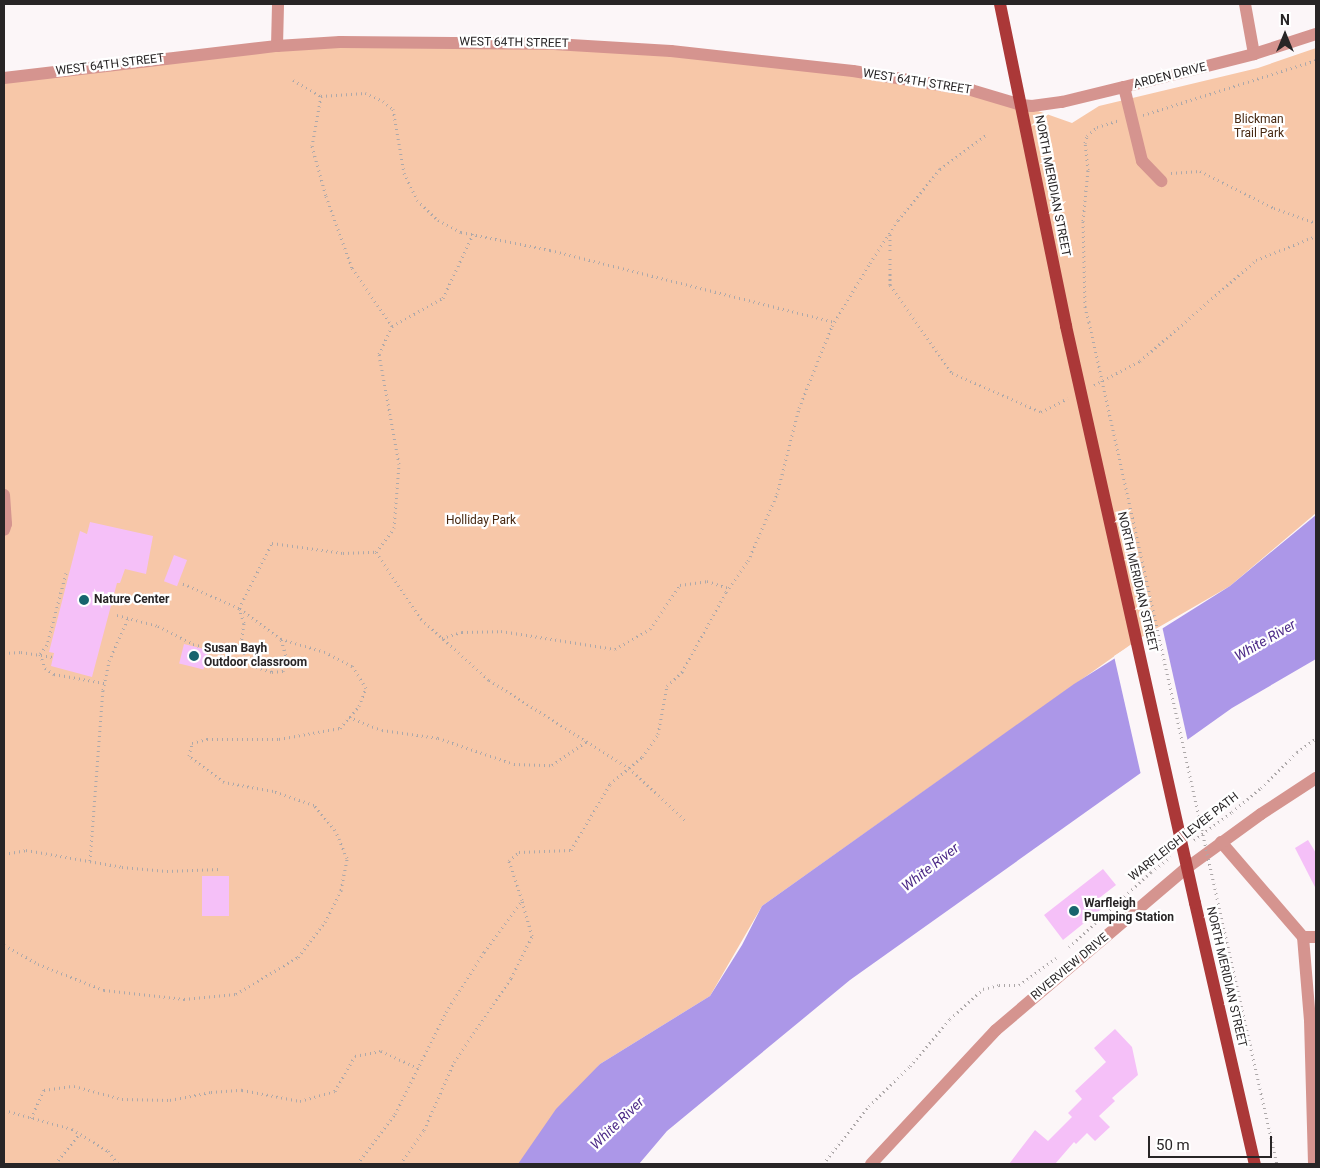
<!DOCTYPE html>
<style>
body{margin:0}
#map{position:relative;width:1320px;height:1168px;overflow:hidden;background:#fcf6f8;font-family:Roboto,sans-serif}
div>[style]{position:absolute}
.green>*{inset:0;background:#f7c7a8}
.water>*{inset:0;background:#ac97e8}
.pier>*{inset:0;background:#fcf6f8}
.building>*{inset:0;background:#f5c0f8;transform-origin:0 0}
.path>*{height:3px;margin-top:-1.5px;transform-origin:0;background:repeating-linear-gradient(90deg,#ada8a9 0 1px,transparent 0 5px)}
.minor>*{height:12px;margin:-6px;padding:0 6px;transform-origin:6px;border-radius:6px;background:#d5948f}
.major>*{height:12px;margin:-6px;padding:0 6px;transform-origin:6px;border-radius:6px;background:#ab3838}
.path-bridge>*{height:3px;margin-top:-1.5px;transform-origin:0;background:repeating-linear-gradient(90deg,#ada8a9 0 1px,transparent 0 5px)}
.major-bridge>*{height:12px;margin:-6px;padding:0 6px;transform-origin:6px;border-radius:6px;background:#ab3838}
.dots>*{width:14px;height:14px;translate:-50% -50%;box-sizing:border-box;border:2px solid #fff;border-radius:50%}
span{translate:-50% -50%;white-space:nowrap;text-align:center;line-height:1.15;-webkit-text-stroke:4.5px #fff;paint-order:stroke}
.street-label{font-size:12px;color:#282526}
.park-label{font-size:12px;color:#472811}
.poi-label{font-size:12px;color:#282526;font-weight:700}
.left{translate:0 -50%;text-align:left}
.water-label{font-size:14px;color:#4d2b88;font-style:italic}
.frame{position:absolute;inset:0;border:5px solid #282526;pointer-events:none}
.north{position:absolute;left:1260px;top:10px;width:50px;height:50px;-webkit-text-stroke:4px #fff;paint-order:stroke;rotate:0deg;font-size:14px;font-weight:700;line-height:20px;text-align:center;color:#282526}
.north::after{content:'';display:block;margin:auto;width:18px;height:22px;background:#282526;clip-path:polygon(50% 0,100% 100%,50% 72%,0 100%)}
.scale{position:absolute;left:1148px;top:1136px;width:124px;height:22px;box-sizing:border-box;border:2px solid #282526;border-top:0;padding-left:6px;font-size:15px;line-height:18px;white-space:nowrap;color:#282526;-webkit-text-stroke:4px #fff;paint-order:stroke}
</style>
<div id="map">
<div class="green">
<div style="clip-path:polygon(554px 44px,853px 71px,1021px 105px,1072px 123px,1099px 106px,1258px 68px,1316px 48px,1316px 513px,1230px 586px,1140px 638px,762px 906px,710px 996px,600px 1064px,519px 1164px,4px 1164px,4px 78px,277px 46px)"></div>
</div>
<div class="water">
<div style="clip-path:polygon(1316px 515px,1316px 659px,1232px 708px,850px 980px,667px 1131px,639px 1164px,518px 1164px,556px 1109px,600px 1064px,710px 996px,742px 945px,762px 906px,1074px 684px,1230px 586px)"></div>
</div>
<div class="pier">
<div style="clip-path:polygon(1162px 626px,1188px 742px,1141px 775px,1114px 656px)"></div>
</div>
<div class="building">
<div style="clip-path:polygon(90px 522px,153px 536px,146px 574px,125px 569px,120px 583px,117px 583px,92px 677px,51px 666px,54px 653px,49px 652px,80px 531px,87px 534px)"></div>
<div style="left:174px;top:555px;width:14px;height:28px;rotate:21deg"></div>
<div style="left:184px;top:644px;width:25px;height:20px;rotate:14deg"></div>
<div style="clip-path:polygon(1308px 840px,1316px 853px,1316px 889px,1295px 848px)"></div>
<div style="clip-path:polygon(1103px 869px,1116px 885px,1098px 899px,1104px 907px,1063px 940px,1044px 915px)"></div>
<div style="left:202px;top:876px;width:27px;height:40px"></div>
<div style="clip-path:polygon(1115px 1029px,1132px 1047px,1138px 1075px,1112px 1098px,1115px 1101px,1099px 1116px,1110px 1127px,1095px 1141px,1087px 1133px,1076px 1144px,1074px 1142px,1055px 1164px,1009px 1164px,1035px 1130px,1048px 1141px,1072px 1117px,1068px 1113px,1082px 1099px,1075px 1091px,1106px 1062px,1094px 1048px)"></div>
</div>
<div class="path">
<div style="left:293px;top:80px;width:32px;rotate:30deg"></div>
<div style="left:321px;top:96px;width:44px;rotate:-3.9deg"></div>
<div style="left:365px;top:93px;width:20px;rotate:24deg"></div>
<div style="left:383px;top:101px;width:13px;rotate:39deg"></div>
<div style="left:393px;top:109px;width:65px;rotate:80.2deg"></div>
<div style="left:404px;top:173px;width:30px;rotate:64deg"></div>
<div style="left:417px;top:200px;width:29px;rotate:44deg"></div>
<div style="left:438px;top:220px;width:26px;rotate:28deg"></div>
<div style="left:461px;top:232px;width:91px;rotate:11.4deg"></div>
<div style="left:550px;top:250px;width:294px;rotate:14.2deg"></div>
<div style="left:321px;top:96px;width:51px;rotate:100.2deg"></div>
<div style="left:312px;top:146px;width:52px;rotate:74.4deg"></div>
<div style="left:326px;top:196px;width:77px;rotate:70.1deg"></div>
<div style="left:352px;top:268px;width:70px;rotate:55.4deg"></div>
<div style="left:1143px;top:115px;width:182px;rotate:-17.6deg"></div>
<div style="left:1171px;top:173px;width:29px;rotate:-4deg"></div>
<div style="left:1200px;top:171px;width:83px;rotate:26.6deg"></div>
<div style="left:1274px;top:208px;width:45px;rotate:19.7deg"></div>
<div style="left:890px;top:234px;width:51px;rotate:90deg"></div>
<div style="left:890px;top:285px;width:108px;rotate:54.8deg"></div>
<div style="left:952px;top:373px;width:97px;rotate:23.7deg"></div>
<div style="left:1041px;top:412px;width:30px;rotate:-27deg"></div>
<div style="left:1089px;top:322px;width:16px;rotate:-105deg"></div>
<div style="left:1085px;top:307px;width:86px;rotate:-91.3deg"></div>
<div style="left:1083px;top:221px;width:51px;rotate:-84.4deg"></div>
<div style="left:1088px;top:170px;width:27px;rotate:-96deg"></div>
<div style="left:1085px;top:143px;width:7px;rotate:-74deg"></div>
<div style="left:1087px;top:136px;width:13px;rotate:-42deg"></div>
<div style="left:1097px;top:127px;width:24px;rotate:-17deg"></div>
<div style="left:1094px;top:385px;width:52px;rotate:-27.6deg"></div>
<div style="left:1140px;top:361px;width:154px;rotate:-41deg"></div>
<div style="left:1256px;top:260px;width:65px;rotate:-21.8deg"></div>
<div style="left:376px;top:552px;width:81px;rotate:56.1deg"></div>
<div style="left:421px;top:619px;width:91px;rotate:41.9deg"></div>
<div style="left:489px;top:680px;width:165px;rotate:32.2deg"></div>
<div style="left:629px;top:768px;width:78px;rotate:42.9deg"></div>
<div style="left:66px;top:573px;width:74px;rotate:104.8deg"></div>
<div style="left:47px;top:645px;width:11px;rotate:128deg"></div>
<div style="left:40px;top:654px;width:15px;rotate:70deg"></div>
<div style="left:45px;top:668px;width:11px;rotate:34deg"></div>
<div style="left:54px;top:674px;width:51px;rotate:10.2deg"></div>
<div style="left:117px;top:615px;width:42px;rotate:15deg"></div>
<div style="left:158px;top:626px;width:39px;rotate:27deg"></div>
<div style="left:193px;top:644px;width:20px;rotate:15deg"></div>
<div style="left:212px;top:649px;width:14px;rotate:36deg"></div>
<div style="left:223px;top:657px;width:22px;rotate:-36deg"></div>
<div style="left:241px;top:644px;width:21px;rotate:-82deg"></div>
<div style="left:244px;top:623px;width:16px;rotate:-108deg"></div>
<div style="left:239px;top:608px;width:62px;rotate:-156.3deg"></div>
<div style="left:442px;top:638px;width:21px;rotate:-17deg"></div>
<div style="left:462px;top:632px;width:39px;rotate:-1deg"></div>
<div style="left:501px;top:631px;width:115px;rotate:9deg"></div>
<div style="left:615px;top:649px;width:40px;rotate:-29.7deg"></div>
<div style="left:650px;top:629px;width:53px;rotate:-55.7deg"></div>
<div style="left:680px;top:585px;width:27px;rotate:-8deg"></div>
<div style="left:707px;top:581px;width:23px;rotate:18deg"></div>
<div style="left:237px;top:646px;width:28px;rotate:48deg"></div>
<div style="left:256px;top:667px;width:17px;rotate:17deg"></div>
<div style="left:272px;top:672px;width:11px;rotate:-5deg"></div>
<div style="left:283px;top:671px;width:12px;rotate:-70deg"></div>
<div style="left:287px;top:660px;width:22px;rotate:-106deg"></div>
<div style="left:281px;top:639px;width:52px;rotate:-143.6deg"></div>
<div style="left:239px;top:608px;width:73px;rotate:-63.1deg"></div>
<div style="left:272px;top:543px;width:72px;rotate:8deg"></div>
<div style="left:343px;top:553px;width:33px;rotate:-2deg"></div>
<div style="left:376px;top:552px;width:30px;rotate:-53deg"></div>
<div style="left:394px;top:528px;width:64px;rotate:-85.5deg"></div>
<div style="left:399px;top:464px;width:112px;rotate:-100.3deg"></div>
<div style="left:379px;top:354px;width:31px;rotate:-65deg"></div>
<div style="left:392px;top:326px;width:58px;rotate:-28.8deg"></div>
<div style="left:443px;top:298px;width:71px;rotate:-64.9deg"></div>
<div style="left:4px;top:653px;width:17px;rotate:-3deg"></div>
<div style="left:21px;top:652px;width:32px;rotate:9deg"></div>
<div style="left:349px;top:717px;width:35px;rotate:22deg"></div>
<div style="left:382px;top:730px;width:57px;rotate:8.1deg"></div>
<div style="left:438px;top:738px;width:80px;rotate:18.9deg"></div>
<div style="left:514px;top:764px;width:38px;rotate:2deg"></div>
<div style="left:552px;top:765px;width:42px;rotate:-34.4deg"></div>
<div style="left:1194px;top:840px;width:47px;rotate:-36.4deg"></div>
<div style="left:1232px;top:812px;width:38px;rotate:-40deg"></div>
<div style="left:1261px;top:788px;width:51px;rotate:-45deg"></div>
<div style="left:1297px;top:752px;width:24px;rotate:-36deg"></div>
<div style="left:4px;top:854px;width:22px;rotate:-10deg"></div>
<div style="left:26px;top:850px;width:97px;rotate:10deg"></div>
<div style="left:122px;top:867px;width:45px;rotate:5.1deg"></div>
<div style="left:167px;top:871px;width:53px;rotate:-2.2deg"></div>
<div style="left:90px;top:861px;width:171px;rotate:-85.7deg"></div>
<div style="left:103px;top:690px;width:30px;rotate:-78deg"></div>
<div style="left:109px;top:661px;width:47px;rotate:-66.2deg"></div>
<div style="left:1217px;top:898px;width:273px;rotate:77.3deg"></div>
<div style="left:4px;top:945px;width:39px;rotate:29deg"></div>
<div style="left:38px;top:964px;width:71px;rotate:21.5deg"></div>
<div style="left:104px;top:990px;width:81px;rotate:6.4deg"></div>
<div style="left:184px;top:999px;width:52px;rotate:-5.5deg"></div>
<div style="left:236px;top:994px;width:72px;rotate:-30.8deg"></div>
<div style="left:298px;top:957px;width:44px;rotate:-52.4deg"></div>
<div style="left:325px;top:922px;width:36px;rotate:-63deg"></div>
<div style="left:341px;top:890px;width:33px;rotate:-79deg"></div>
<div style="left:347px;top:858px;width:30px;rotate:-113deg"></div>
<div style="left:335px;top:830px;width:33px;rotate:-130deg"></div>
<div style="left:314px;top:805px;width:43px;rotate:-161.1deg"></div>
<div style="left:273px;top:791px;width:50px;rotate:-169.6deg"></div>
<div style="left:224px;top:782px;width:44px;rotate:-143.4deg"></div>
<div style="left:189px;top:756px;width:13px;rotate:-77deg"></div>
<div style="left:192px;top:743px;width:16px;rotate:-15deg"></div>
<div style="left:207px;top:739px;width:72px"></div>
<div style="left:279px;top:739px;width:62px;rotate:-10.2deg"></div>
<div style="left:340px;top:728px;width:29px;rotate:-49deg"></div>
<div style="left:359px;top:706px;width:19px;rotate:-69deg"></div>
<div style="left:366px;top:688px;width:26px;rotate:-122deg"></div>
<div style="left:352px;top:666px;width:30px;rotate:-153deg"></div>
<div style="left:325px;top:652px;width:46px;rotate:-163.5deg"></div>
<div style="left:1069px;top:947px;width:111px;rotate:-42.4deg"></div>
<div style="left:1151px;top:872px;width:25px;rotate:-37deg"></div>
<div style="left:4px;top:1110px;width:71px;rotate:15.6deg"></div>
<div style="left:72px;top:1129px;width:42px;rotate:31.4deg"></div>
<div style="left:108px;top:1151px;width:16px;rotate:52deg"></div>
<div style="left:31px;top:1118px;width:31px;rotate:-65deg"></div>
<div style="left:44px;top:1090px;width:30px;rotate:-8deg"></div>
<div style="left:74px;top:1086px;width:50px;rotate:15.2deg"></div>
<div style="left:122px;top:1099px;width:48px;rotate:1.2deg"></div>
<div style="left:170px;top:1100px;width:42px;rotate:-11deg"></div>
<div style="left:211px;top:1092px;width:31px;rotate:-4deg"></div>
<div style="left:242px;top:1090px;width:59px;rotate:10.7deg"></div>
<div style="left:300px;top:1101px;width:36px;rotate:-16deg"></div>
<div style="left:335px;top:1091px;width:40px;rotate:-60.3deg"></div>
<div style="left:355px;top:1056px;width:26px;rotate:-11deg"></div>
<div style="left:381px;top:1051px;width:41px;rotate:24.7deg"></div>
<div style="left:55px;top:1164px;width:38px;rotate:-51deg"></div>
<div style="left:357px;top:1164px;width:63px;rotate:-52.8deg"></div>
<div style="left:395px;top:1114px;width:114px;rotate:-63.4deg"></div>
<div style="left:446px;top:1012px;width:71px;rotate:-57.7deg"></div>
<div style="left:484px;top:952px;width:64px;rotate:-53.8deg"></div>
<div style="left:522px;top:900px;width:41px;rotate:-108.4deg"></div>
<div style="left:509px;top:861px;width:13px;rotate:-42deg"></div>
<div style="left:519px;top:852px;width:52px;rotate:-2.2deg"></div>
<div style="left:571px;top:850px;width:77px;rotate:-59.4deg"></div>
<div style="left:610px;top:784px;width:42px;rotate:-40.2deg"></div>
<div style="left:642px;top:757px;width:28px;rotate:-55deg"></div>
<div style="left:658px;top:734px;width:49px;rotate:-79.4deg"></div>
<div style="left:667px;top:686px;width:21px;rotate:-43deg"></div>
<div style="left:682px;top:672px;width:91px;rotate:-61.2deg"></div>
<div style="left:726px;top:592px;width:38px;rotate:-55deg"></div>
<div style="left:748px;top:561px;width:73px;rotate:-66.6deg"></div>
<div style="left:777px;top:494px;width:89px;rotate:-75.7deg"></div>
<div style="left:799px;top:408px;width:88px;rotate:-68.1deg"></div>
<div style="left:832px;top:326px;width:74px;rotate:-58.9deg"></div>
<div style="left:870px;top:263px;width:51px;rotate:-56.9deg"></div>
<div style="left:898px;top:220px;width:66px;rotate:-50.5deg"></div>
<div style="left:940px;top:169px;width:57px;rotate:-36.5deg"></div>
<div style="left:400px;top:1164px;width:42px;rotate:-54.8deg"></div>
<div style="left:424px;top:1130px;width:74px;rotate:-66.2deg"></div>
<div style="left:454px;top:1062px;width:102px;rotate:-55.8deg"></div>
<div style="left:511px;top:978px;width:47px;rotate:-63.4deg"></div>
<div style="left:532px;top:936px;width:37px;rotate:-106deg"></div>
<div style="left:823px;top:1164px;width:74px;rotate:-51.6deg"></div>
<div style="left:869px;top:1106px;width:57px;rotate:-44.3deg"></div>
<div style="left:910px;top:1066px;width:62px;rotate:-49.6deg"></div>
<div style="left:950px;top:1019px;width:45px;rotate:-42.3deg"></div>
<div style="left:983px;top:989px;width:16px;rotate:-14deg"></div>
<div style="left:999px;top:985px;width:20px"></div>
<div style="left:1019px;top:985px;width:46px;rotate:-36.1deg"></div>
</div>
<div class="minor">
<div style="left:1245px;top:4px;width:51px;rotate:79.8deg"></div>
<div style="left:277px;top:46px;width:42px;rotate:-88.6deg"></div>
<div style="left:4px;top:78px;width:275px;rotate:-6.7deg"></div>
<div style="left:277px;top:46px;width:63px;rotate:-3.6deg"></div>
<div style="left:340px;top:42px;width:214px;rotate:0.5deg"></div>
<div style="left:554px;top:44px;width:117px;rotate:3.4deg"></div>
<div style="left:671px;top:51px;width:183px;rotate:6.3deg"></div>
<div style="left:853px;top:71px;width:120px;rotate:9.1deg"></div>
<div style="left:971px;top:90px;width:52px;rotate:16.7deg"></div>
<div style="left:1021px;top:105px;width:11px;rotate:5deg"></div>
<div style="left:1032px;top:106px;width:30px;rotate:-8deg"></div>
<div style="left:1062px;top:102px;width:64px;rotate:-13.6deg"></div>
<div style="left:1124px;top:87px;width:134px;rotate:-14.2deg"></div>
<div style="left:1254px;top:54px;width:65px;rotate:-17.9deg"></div>
<div style="left:1124px;top:87px;width:76px;rotate:76.3deg"></div>
<div style="left:1142px;top:161px;width:28px;rotate:46deg"></div>
<div style="left:4px;top:495px;width:29px;rotate:86deg"></div>
<div style="left:6px;top:524px;width:6px;rotate:108deg"></div>
<div style="left:1221px;top:842px;width:125px;rotate:49.2deg"></div>
<div style="left:1303px;top:937px;width:83px;rotate:85.2deg"></div>
<div style="left:1310px;top:1020px;width:144px;rotate:88.4deg"></div>
<div style="left:1303px;top:937px;width:13px"></div>
<div style="left:871px;top:1164px;width:183px;rotate:-47deg"></div>
<div style="left:996px;top:1030px;width:247px;rotate:-40.4deg"></div>
<div style="left:1184px;top:870px;width:95px;rotate:-36deg"></div>
<div style="left:1261px;top:814px;width:66px;rotate:-33.2deg"></div>
</div>
<div class="major">
<div style="left:1000px;top:4px;width:329px;rotate:78.4deg"></div>
<div style="left:1195px;top:903px;width:268px;rotate:77.1deg"></div>
</div>
<div class="path-bridge">
<div style="left:1089px;top:322px;width:590px;rotate:77.47deg"></div>
</div>
<div class="major-bridge">
<div style="left:1066px;top:326px;width:591px;rotate:77.4deg"></div>
</div>
<div class="dots">
<div style="left:84px;top:600px;background:#18646e"></div>
<div style="left:194px;top:656px;background:#18646e"></div>
<div style="left:1074px;top:911px;background:#18646e"></div>
</div>
<div class="street-label">
<span style="left:514px;top:43px;rotate:1deg">WEST 64TH STREET</span>
<span style="left:110px;top:65px;rotate:-7deg">WEST 64TH STREET</span>
<span style="left:1170px;top:76px;rotate:-14deg">ARDEN DRIVE</span>
<span style="left:917px;top:82px;rotate:9deg">WEST 64TH STREET</span>
<span style="left:1052px;top:186px;rotate:79deg">NORTH MERIDIAN STREET</span>
<span style="left:1137px;top:582px;rotate:77deg">NORTH MERIDIAN STREET</span>
<span style="left:1184px;top:837px;rotate:-38deg">WARFLEIGH LEVEE PATH</span>
<span style="left:1070px;top:967px;rotate:-40deg">RIVERVIEW DRIVE</span>
<span style="left:1226px;top:977px;rotate:77deg">NORTH MERIDIAN STREET</span>
</div>
<div class="park-label">
<span style="left:1259px;top:127px">Blickman<br>Trail Park</span>
<span style="left:481px;top:521px">Holliday Park</span>
</div>
<div class="poi-label">
<span class="left" style="left:94px;top:600px">Nature Center</span>
<span class="left" style="left:204px;top:656px">Susan Bayh<br>Outdoor classroom</span>
<span class="left" style="left:1084px;top:911px">Warfleigh<br>Pumping Station</span>
</div>
<div class="water-label">
<span style="left:1265px;top:640px;rotate:-30deg">White River</span>
<span style="left:930px;top:867px;rotate:-38deg">White River</span>
<span style="left:617px;top:1123px;rotate:-44deg">White River</span>
</div>
<div class="frame"></div>
<div class="north">N</div>
<div class="scale">50 m</div>
</div>
